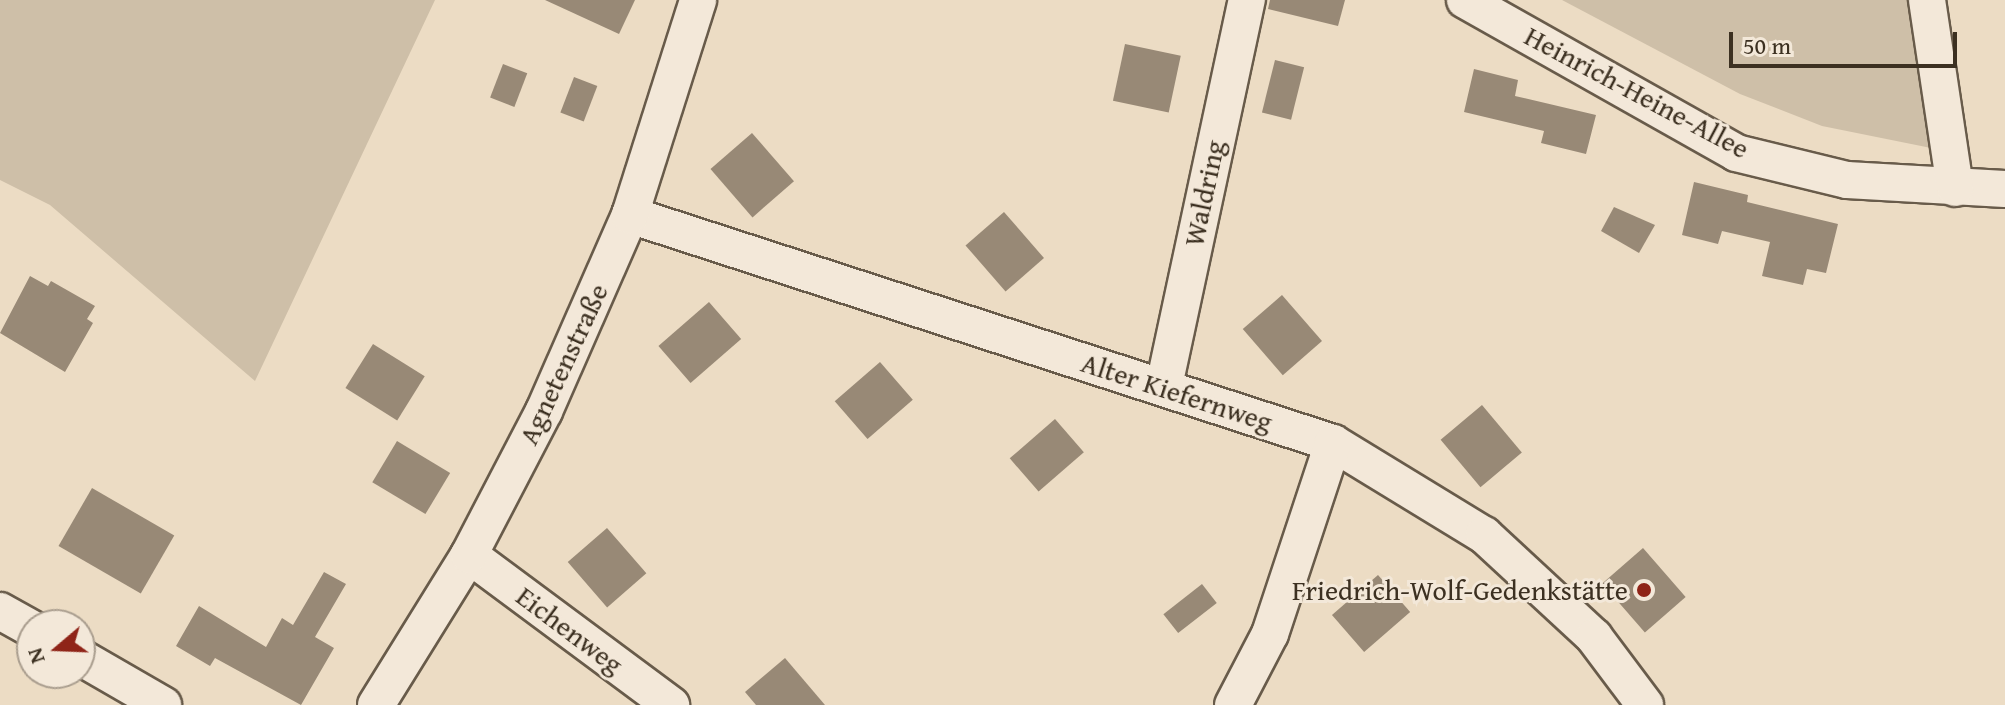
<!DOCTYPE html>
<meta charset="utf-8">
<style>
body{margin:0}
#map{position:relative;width:2005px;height:705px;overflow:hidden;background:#ecdcc4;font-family:"Gentium Book Plus",serif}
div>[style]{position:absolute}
.green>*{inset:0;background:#cebfa8}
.building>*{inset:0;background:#988976;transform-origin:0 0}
.roads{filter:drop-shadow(2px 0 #685b4a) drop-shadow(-2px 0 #685b4a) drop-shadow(0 2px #685b4a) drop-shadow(0 -2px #685b4a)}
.minor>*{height:36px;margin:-18px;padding:0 18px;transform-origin:18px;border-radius:18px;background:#f3e8d9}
.dots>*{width:22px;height:22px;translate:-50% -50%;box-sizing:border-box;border:4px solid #f3e8d9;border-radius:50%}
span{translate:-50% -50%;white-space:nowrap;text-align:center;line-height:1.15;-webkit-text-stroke:6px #f3e8d9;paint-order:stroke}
.street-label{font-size:28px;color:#3c3021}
.poi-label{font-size:28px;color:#3c3021}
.right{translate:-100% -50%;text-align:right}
.north{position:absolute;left:16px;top:609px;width:80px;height:80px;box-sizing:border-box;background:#f3e8d9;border:2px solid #aa9e8f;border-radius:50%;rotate:251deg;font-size:22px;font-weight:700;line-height:32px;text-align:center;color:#3c3021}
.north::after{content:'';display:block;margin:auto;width:28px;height:36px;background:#8f2418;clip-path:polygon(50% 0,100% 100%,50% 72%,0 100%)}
.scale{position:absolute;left:1729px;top:32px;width:228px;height:36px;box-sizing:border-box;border:4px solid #3c3021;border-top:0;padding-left:10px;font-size:24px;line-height:28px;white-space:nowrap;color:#3c3021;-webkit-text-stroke:6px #f3e8d9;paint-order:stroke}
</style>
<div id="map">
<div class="green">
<div style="clip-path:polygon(0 0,435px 0,255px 381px,50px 205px,0 180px)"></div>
<div style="clip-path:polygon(1562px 0,1913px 0,1936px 149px,1822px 126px,1740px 94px)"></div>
</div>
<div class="building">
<div style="clip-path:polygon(545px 0,635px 0,619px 34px)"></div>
<div style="clip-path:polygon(1270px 0,1345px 0,1338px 26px,1268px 9px)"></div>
<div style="left:1125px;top:44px;width:57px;height:58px;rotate:12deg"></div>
<div style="left:1275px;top:60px;width:30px;height:54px;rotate:14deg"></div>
<div style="left:503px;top:64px;width:26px;height:36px;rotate:21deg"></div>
<div style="clip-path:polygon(1474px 69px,1518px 80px,1515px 96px,1596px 115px,1586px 154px,1541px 143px,1544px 131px,1464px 112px)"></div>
<div style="left:574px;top:77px;width:25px;height:38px;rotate:21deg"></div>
<div style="left:752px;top:133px;width:64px;height:55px;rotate:49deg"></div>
<div style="clip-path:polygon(1694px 182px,1748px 195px,1747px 202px,1838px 224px,1826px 273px,1807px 269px,1803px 285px,1762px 276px,1770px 242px,1722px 231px,1718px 244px,1682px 235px)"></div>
<div style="clip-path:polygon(1614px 207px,1655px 225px,1639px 253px,1601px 231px)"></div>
<div style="left:1004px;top:212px;width:61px;height:51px;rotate:49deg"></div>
<div style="clip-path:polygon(30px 276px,48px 286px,51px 281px,95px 306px,87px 319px,93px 323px,65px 372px,0 333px)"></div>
<div style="left:1282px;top:295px;width:61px;height:52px;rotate:49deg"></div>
<div style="left:709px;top:302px;width:49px;height:67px;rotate:49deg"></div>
<div style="left:373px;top:344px;width:61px;height:52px;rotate:32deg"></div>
<div style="left:880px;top:362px;width:50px;height:60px;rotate:49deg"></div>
<div style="left:1482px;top:405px;width:62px;height:54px;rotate:50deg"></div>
<div style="left:1055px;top:419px;width:44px;height:60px;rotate:49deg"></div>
<div style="left:397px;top:441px;width:62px;height:48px;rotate:31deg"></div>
<div style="left:92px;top:488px;width:95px;height:67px;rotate:30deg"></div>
<div style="left:607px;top:528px;width:60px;height:52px;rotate:49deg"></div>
<div style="left:1643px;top:548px;width:65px;height:54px;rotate:49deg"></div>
<div style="clip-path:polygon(324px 572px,346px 584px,315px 637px,334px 648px,301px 705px,215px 658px,210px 666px,176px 646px,199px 606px,266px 647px,282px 618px,293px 625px)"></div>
<div style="left:1378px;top:575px;width:49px;height:61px;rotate:49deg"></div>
<div style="left:1202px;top:584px;width:24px;height:49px;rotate:52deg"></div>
<div style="clip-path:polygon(785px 658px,825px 705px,756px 705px,745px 692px)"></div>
</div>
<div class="roads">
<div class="minor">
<div style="left:1465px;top:0;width:311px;rotate:29.4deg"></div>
<div style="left:1736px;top:153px;width:114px;rotate:13.7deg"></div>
<div style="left:1847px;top:180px;width:158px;rotate:3.3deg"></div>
<div style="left:1927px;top:0;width:190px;rotate:81.5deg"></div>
<div style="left:630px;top:215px;width:739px;rotate:17.97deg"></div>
<div style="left:1333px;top:443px;width:177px;rotate:31.4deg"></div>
<div style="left:1484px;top:535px;width:150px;rotate:42.8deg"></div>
<div style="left:1594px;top:637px;width:85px;rotate:53.1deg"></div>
<div style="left:1164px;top:386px;width:395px;rotate:-77.9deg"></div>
<div style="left:469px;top:555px;width:252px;rotate:36.6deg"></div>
<div style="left:0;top:611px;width:37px;rotate:29deg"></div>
<div style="left:80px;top:657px;width:96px;rotate:30deg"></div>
<div style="left:376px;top:705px;width:176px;rotate:-58.2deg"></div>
<div style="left:469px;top:555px;width:162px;rotate:-62.5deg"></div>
<div style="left:544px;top:411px;width:214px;rotate:-66.3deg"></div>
<div style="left:630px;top:215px;width:225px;rotate:-72.4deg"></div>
<div style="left:1233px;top:705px;width:80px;rotate:-62.5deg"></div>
<div style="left:1270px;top:634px;width:201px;rotate:-71.7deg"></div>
</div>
</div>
<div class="dots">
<div style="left:1644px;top:590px;background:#8f2418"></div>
</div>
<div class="street-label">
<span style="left:1637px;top:92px;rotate:28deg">Heinrich-Heine-Allee</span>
<span style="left:1204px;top:193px;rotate:-78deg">Waldring</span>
<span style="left:563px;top:364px;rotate:-65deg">Agnetenstraße</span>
<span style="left:1177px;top:392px;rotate:18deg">Alter Kiefernweg</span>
<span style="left:570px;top:630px;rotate:37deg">Eichenweg</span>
</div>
<div class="poi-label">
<span class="right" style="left:1628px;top:590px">Friedrich-Wolf-Gedenkstätte</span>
</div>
<div class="north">N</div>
<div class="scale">50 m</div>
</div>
